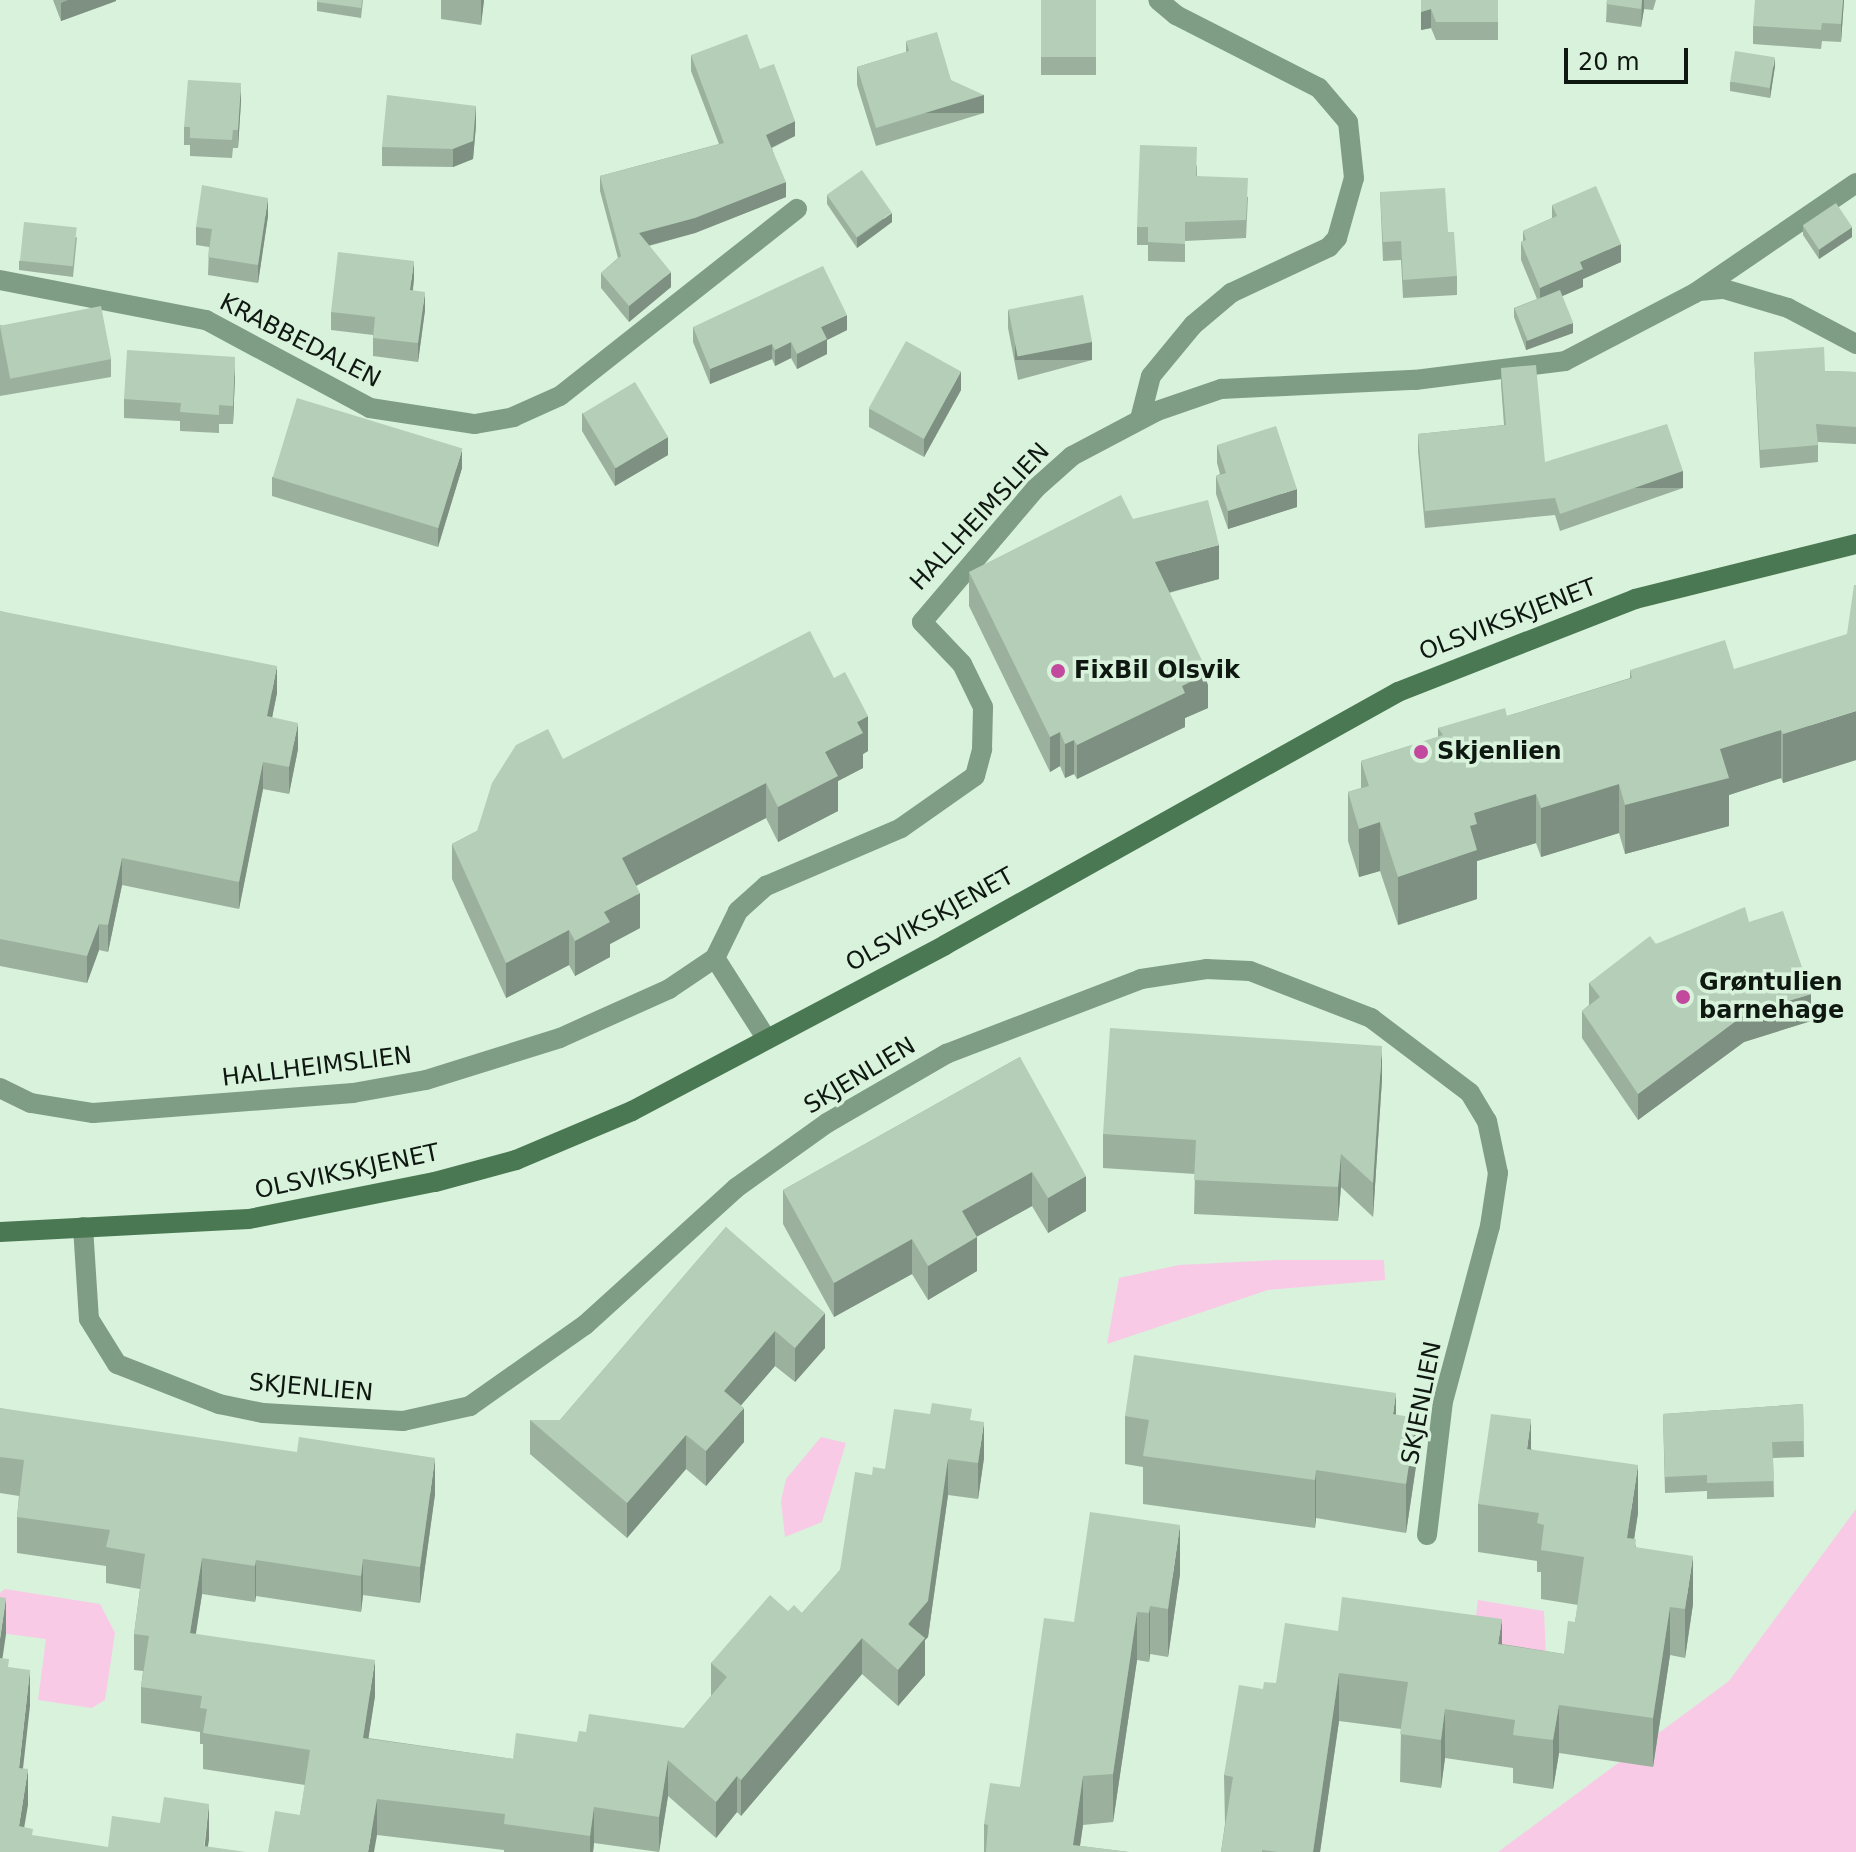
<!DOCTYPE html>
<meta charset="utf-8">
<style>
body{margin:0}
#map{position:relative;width:1856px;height:1852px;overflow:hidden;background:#d8f2dc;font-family:"DejaVu Sans",sans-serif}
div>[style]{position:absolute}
.green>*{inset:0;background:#f9cae6}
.street>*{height:20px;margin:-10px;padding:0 10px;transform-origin:10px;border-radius:10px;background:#7e9d84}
.secondary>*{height:20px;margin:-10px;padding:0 10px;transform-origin:10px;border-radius:10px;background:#497853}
.wall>*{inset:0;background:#9bb19e;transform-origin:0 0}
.shaded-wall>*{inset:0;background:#7e9081;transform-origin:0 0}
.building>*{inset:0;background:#b4ceb8;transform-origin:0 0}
.dots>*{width:22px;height:22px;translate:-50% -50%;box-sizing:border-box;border:4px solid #d8f2dc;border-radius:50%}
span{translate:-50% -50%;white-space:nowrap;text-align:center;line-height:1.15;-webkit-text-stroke:7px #d8f2dc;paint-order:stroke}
.street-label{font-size:24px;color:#0e1710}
.poi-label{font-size:24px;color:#0e1710;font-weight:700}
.left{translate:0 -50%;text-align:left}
.scale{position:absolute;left:1564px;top:48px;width:124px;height:36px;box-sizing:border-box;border:4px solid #0e1710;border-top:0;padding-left:10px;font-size:24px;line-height:28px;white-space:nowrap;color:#0e1710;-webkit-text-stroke:6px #d8f2dc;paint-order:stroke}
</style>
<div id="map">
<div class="green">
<div style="clip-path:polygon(1275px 1260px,1384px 1260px,1385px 1280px,1268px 1290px,1107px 1344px,1119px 1278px,1179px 1265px)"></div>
<div style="clip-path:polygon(821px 1437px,846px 1443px,822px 1522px,785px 1537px,781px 1501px,786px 1479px)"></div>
<div style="clip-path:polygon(1856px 1509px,1856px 1852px,1498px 1852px,1729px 1681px)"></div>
<div style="clip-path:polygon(5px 1589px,100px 1604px,115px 1633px,105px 1700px,92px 1708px,38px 1700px,46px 1639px,0 1633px,0 1593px)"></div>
<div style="clip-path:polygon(1478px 1600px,1544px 1611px,1546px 1657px,1492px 1649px,1474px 1631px)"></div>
</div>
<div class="street">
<div style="left:0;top:280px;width:210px;rotate:11deg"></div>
<div style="left:206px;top:320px;width:186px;rotate:28.2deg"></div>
<div style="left:370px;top:408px;width:106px;rotate:8.7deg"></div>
<div style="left:475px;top:424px;width:39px;rotate:-10deg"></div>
<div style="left:513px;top:417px;width:51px;rotate:-24.1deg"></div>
<div style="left:560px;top:396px;width:302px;rotate:-38.3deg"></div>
<div style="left:1699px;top:291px;width:25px;rotate:-5deg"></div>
<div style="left:1724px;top:289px;width:67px;rotate:16.5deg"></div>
<div style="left:1788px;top:308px;width:77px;rotate:27.9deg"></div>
<div style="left:1140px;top:419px;width:44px;rotate:-75.7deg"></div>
<div style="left:1151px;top:376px;width:66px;rotate:-50.5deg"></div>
<div style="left:1193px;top:325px;width:50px;rotate:-40.1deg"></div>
<div style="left:1231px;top:293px;width:108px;rotate:-25.1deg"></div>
<div style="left:1329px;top:247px;width:12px;rotate:-48deg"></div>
<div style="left:1337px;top:238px;width:62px;rotate:-74.2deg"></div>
<div style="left:1354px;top:178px;width:56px;rotate:-96.1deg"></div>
<div style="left:1348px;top:122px;width:45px;rotate:-130.5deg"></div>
<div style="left:1319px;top:88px;width:161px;rotate:-153deg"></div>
<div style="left:1176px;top:15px;width:23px;rotate:-140deg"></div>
<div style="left:766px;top:1038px;width:95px;rotate:-122.5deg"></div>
<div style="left:715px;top:958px;width:52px;rotate:-63.9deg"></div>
<div style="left:738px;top:911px;width:38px;rotate:-42deg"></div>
<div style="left:766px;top:886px;width:147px;rotate:-23.2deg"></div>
<div style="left:901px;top:828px;width:90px;rotate:-35.1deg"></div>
<div style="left:975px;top:776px;width:28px;rotate:-75deg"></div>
<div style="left:982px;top:749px;width:42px;rotate:-88.6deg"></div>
<div style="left:983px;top:707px;width:48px;rotate:-116deg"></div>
<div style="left:962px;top:664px;width:58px;rotate:-133.6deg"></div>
<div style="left:922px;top:622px;width:175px;rotate:-49.6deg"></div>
<div style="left:1035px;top:489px;width:50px;rotate:-41.7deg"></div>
<div style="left:1072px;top:456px;width:96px;rotate:-27.9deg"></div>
<div style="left:1157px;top:411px;width:68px;rotate:-19deg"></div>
<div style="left:1221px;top:389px;width:194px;rotate:-2.7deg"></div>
<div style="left:1415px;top:380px;width:151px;rotate:-7.2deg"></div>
<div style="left:1565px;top:361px;width:147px;rotate:-27.6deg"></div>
<div style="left:1695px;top:293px;width:195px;rotate:-34.3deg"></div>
<div style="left:0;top:1088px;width:34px;rotate:26deg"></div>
<div style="left:31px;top:1103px;width:63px;rotate:9.2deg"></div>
<div style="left:93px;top:1113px;width:261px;rotate:-4.4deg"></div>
<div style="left:353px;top:1093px;width:74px;rotate:-10.1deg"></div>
<div style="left:426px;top:1080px;width:140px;rotate:-17.4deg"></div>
<div style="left:560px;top:1038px;width:120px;rotate:-24.2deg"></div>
<div style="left:669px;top:989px;width:55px;rotate:-34deg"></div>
<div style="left:83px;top:1227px;width:92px;rotate:86.3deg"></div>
<div style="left:89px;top:1319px;width:53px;rotate:58.1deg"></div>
<div style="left:117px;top:1364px;width:110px;rotate:21.4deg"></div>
<div style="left:219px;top:1404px;width:45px;rotate:11.6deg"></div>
<div style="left:263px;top:1413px;width:140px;rotate:3.3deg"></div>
<div style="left:403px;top:1421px;width:69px;rotate:-12.6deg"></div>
<div style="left:470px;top:1406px;width:141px;rotate:-35.2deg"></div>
<div style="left:585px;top:1325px;width:204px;rotate:-42.2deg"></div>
<div style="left:736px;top:1188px;width:112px;rotate:-35.5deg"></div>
<div style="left:827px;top:1123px;width:138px;rotate:-30.1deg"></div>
<div style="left:946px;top:1054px;width:209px;rotate:-21deg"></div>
<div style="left:1141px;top:979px;width:66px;rotate:-8.7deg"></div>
<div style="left:1206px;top:969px;width:44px;rotate:2.6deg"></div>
<div style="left:1250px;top:971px;width:130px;rotate:21.2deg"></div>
<div style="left:1371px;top:1018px;width:124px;rotate:37.1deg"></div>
<div style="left:1470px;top:1093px;width:33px;rotate:59deg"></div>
<div style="left:1487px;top:1121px;width:53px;rotate:78.1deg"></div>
<div style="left:1498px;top:1173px;width:54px;rotate:98.6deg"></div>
<div style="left:1490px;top:1226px;width:181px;rotate:105deg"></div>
<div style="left:1443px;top:1401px;width:135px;rotate:96.8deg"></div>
</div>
<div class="secondary">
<div style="left:0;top:1232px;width:249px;rotate:-3deg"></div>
<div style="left:249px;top:1219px;width:190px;rotate:-11.3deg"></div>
<div style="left:435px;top:1182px;width:84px;rotate:-15.2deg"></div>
<div style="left:516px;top:1160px;width:126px;rotate:-22.9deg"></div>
<div style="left:632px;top:1111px;width:354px;rotate:-27.9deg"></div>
<div style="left:945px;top:945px;width:519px;rotate:-29.18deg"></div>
<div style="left:1398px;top:692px;width:255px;rotate:-21.4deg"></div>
<div style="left:1635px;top:599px;width:228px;rotate:-14deg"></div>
</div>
<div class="wall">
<div style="clip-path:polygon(53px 0,116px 0,116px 1px,61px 21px)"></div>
<div style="clip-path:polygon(317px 0,363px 0,361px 18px,317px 11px)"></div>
<div style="clip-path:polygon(441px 0,484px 0,481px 25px,441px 19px)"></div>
<div style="left:1041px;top:0;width:55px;height:75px"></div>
<div style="clip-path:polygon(1421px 0,1498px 0,1498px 40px,1436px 40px,1431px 28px,1421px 30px)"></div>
<div style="clip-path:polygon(1607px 0,1656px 0,1653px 10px,1644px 9px,1641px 27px,1606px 22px)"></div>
<div style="clip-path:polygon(1844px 0,1841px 42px,1822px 41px,1821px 49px,1753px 44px,1753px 26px)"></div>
<div style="clip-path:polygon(906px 41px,951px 80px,984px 113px,876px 146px,857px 85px,857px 67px,906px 52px)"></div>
<div style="clip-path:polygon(691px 55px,760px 69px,795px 136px,772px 148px,786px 197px,695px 233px,649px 246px,671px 287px,629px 322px,601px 288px,601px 273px,618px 258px,600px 191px,600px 176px,719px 144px,691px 71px)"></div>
<div style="clip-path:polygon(1775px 66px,1770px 98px,1730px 91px,1730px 82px)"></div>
<div style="clip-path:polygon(241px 101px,238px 148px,233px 148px,232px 158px,190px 156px,190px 145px,184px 145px,184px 127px)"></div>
<div style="clip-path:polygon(476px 125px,473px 159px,453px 167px,382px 166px,382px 147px)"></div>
<div style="clip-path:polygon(1197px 165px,1197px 176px,1248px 197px,1246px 238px,1185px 241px,1185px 262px,1148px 261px,1148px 245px,1137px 245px,1137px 227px)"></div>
<div style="clip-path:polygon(1380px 192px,1457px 276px,1457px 295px,1403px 298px,1401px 260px,1383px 261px)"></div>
<div style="clip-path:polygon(827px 195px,892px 222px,857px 248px,827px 204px)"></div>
<div style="clip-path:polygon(1552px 205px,1621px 262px,1583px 279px,1583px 287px,1562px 296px,1573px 333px,1526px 350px,1514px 317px,1514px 308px,1537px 299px,1521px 260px,1521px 242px,1523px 241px,1523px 231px,1552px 218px)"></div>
<div style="clip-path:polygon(268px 216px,258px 283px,208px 275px,209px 247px,196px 245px,196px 227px)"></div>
<div style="clip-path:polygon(1803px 226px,1852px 237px,1819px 259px,1803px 235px)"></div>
<div style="clip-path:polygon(77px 237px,73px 277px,19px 270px,19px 261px)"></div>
<div style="clip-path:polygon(414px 279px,413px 290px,425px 310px,418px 362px,373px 356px,373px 335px,331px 330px,331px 312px)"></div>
<div style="clip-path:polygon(1008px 310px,1092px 360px,1018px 380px,1008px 328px)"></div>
<div style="clip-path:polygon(0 325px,111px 359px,111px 377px,0 396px)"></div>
<div style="clip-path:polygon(693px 327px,847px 330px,827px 340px,827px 354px,797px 369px,791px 358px,775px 366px,772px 359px,710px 384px,693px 342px)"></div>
<div style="clip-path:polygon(1754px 352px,1825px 371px,1856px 372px,1856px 444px,1818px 442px,1818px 462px,1760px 468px)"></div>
<div style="clip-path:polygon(1501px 368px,1545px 462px,1683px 488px,1560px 531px,1555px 515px,1425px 528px,1418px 451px,1418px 434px,1504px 425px,1501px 385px)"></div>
<div style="clip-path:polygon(235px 375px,233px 424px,219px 424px,219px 433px,180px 431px,180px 421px,124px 418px,124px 399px)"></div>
<div style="clip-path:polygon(961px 390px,924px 457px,869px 427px,869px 409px)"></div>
<div style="clip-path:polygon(582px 413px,668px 455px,615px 486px,582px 431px)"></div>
<div style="clip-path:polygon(1217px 445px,1297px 507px,1228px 529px,1216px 494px,1216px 476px,1220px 474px,1217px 463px)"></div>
<div style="clip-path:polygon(462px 468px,438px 547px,272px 496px,272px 477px)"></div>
<div style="clip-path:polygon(1133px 519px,1219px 579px,1169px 593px,1208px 708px,1185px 718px,1185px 727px,1077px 779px,1074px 774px,1065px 778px,1060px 766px,1050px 772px,969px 606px,969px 572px)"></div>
<div style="clip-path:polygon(0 611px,277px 693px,272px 717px,298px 749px,289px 794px,263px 789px,239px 909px,122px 885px,108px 952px,99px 950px,87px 983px,0 966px)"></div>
<div style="clip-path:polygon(1734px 669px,1856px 760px,1783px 783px,1781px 778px,1729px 795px,1729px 826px,1625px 854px,1619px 833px,1541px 857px,1536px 843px,1477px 861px,1477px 899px,1398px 925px,1380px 871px,1359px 877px,1348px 841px,1348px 792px,1361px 788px,1361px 761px,1438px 737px,1438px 728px,1507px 716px,1630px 678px,1630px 670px)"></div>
<div style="clip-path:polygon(868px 751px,863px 754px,863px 768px,838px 781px,838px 811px,778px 842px,766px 818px,636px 886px,640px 928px,610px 944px,610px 957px,575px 976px,569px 965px,506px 998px,452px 879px,452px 844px,477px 831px,563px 759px)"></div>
<div style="clip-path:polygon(1749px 922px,1811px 1021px,1744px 1042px,1638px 1120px,1582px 1038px,1582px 1011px,1589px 1005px,1589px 983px,1656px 944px)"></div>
<div style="clip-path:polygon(1020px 1057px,1086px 1211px,1048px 1233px,1032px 1206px,977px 1236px,977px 1271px,928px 1300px,912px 1274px,834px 1317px,783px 1224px,783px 1190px)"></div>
<div style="clip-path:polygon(1382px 1079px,1373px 1217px,1341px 1187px,1338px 1221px,1194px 1214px,1195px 1174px,1103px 1168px,1103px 1134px)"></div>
<div style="clip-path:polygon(726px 1227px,825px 1348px,795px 1382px,775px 1366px,741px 1405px,744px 1442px,706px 1486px,686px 1469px,627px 1538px,530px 1454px,530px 1420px,560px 1420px)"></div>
<div style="clip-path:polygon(1803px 1404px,1804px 1457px,1773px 1458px,1774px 1497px,1707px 1499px,1707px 1491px,1665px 1493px,1663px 1414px)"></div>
<div style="clip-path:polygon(0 1408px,435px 1494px,420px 1603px,363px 1595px,361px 1612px,256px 1596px,255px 1602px,202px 1594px,196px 1634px,375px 1696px,368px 1738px,513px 1759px,577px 1742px,586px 1732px,684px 1728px,711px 1696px,711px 1663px,788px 1611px,802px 1613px,840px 1570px,872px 1475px,885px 1469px,972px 1421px,984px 1458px,978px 1499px,948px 1495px,928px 1637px,925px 1640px,925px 1675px,898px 1706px,862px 1674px,741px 1816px,737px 1812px,716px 1838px,668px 1796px,659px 1852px,594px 1843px,593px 1852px,504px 1852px,504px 1850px,377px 1835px,300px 1815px,305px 1785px,203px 1769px,203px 1744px,200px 1744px,200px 1732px,141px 1723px,141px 1687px,143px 1671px,134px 1670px,134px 1634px,140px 1589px,106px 1583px,106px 1566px,17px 1553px,17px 1517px,19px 1496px,0 1493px)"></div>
<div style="clip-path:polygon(1396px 1415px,1416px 1466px,1406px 1533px,1316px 1518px,1315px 1528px,1143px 1504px,1143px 1467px,1125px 1464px,1125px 1416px)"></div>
<div style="clip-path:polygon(1531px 1449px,1638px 1513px,1634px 1539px,1636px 1547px,1693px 1604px,1685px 1658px,1670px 1655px,1653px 1767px,1559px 1753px,1553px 1789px,1513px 1783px,1513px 1768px,1445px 1758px,1441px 1788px,1400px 1782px,1401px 1729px,1339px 1721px,1320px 1852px,1221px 1852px,1225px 1824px,1224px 1775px,1263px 1689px,1276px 1683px,1338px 1631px,1502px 1644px,1564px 1654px,1575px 1622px,1578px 1605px,1541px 1599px,1541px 1572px,1537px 1572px,1537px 1561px,1478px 1552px,1478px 1504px)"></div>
<div style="clip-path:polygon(1180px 1574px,1168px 1657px,1150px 1654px,1149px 1662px,1137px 1660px,1113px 1822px,1083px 1825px,1080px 1846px,1129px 1852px,984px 1852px,984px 1824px,1020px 1787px,1074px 1622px)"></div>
</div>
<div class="shaded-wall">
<div style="clip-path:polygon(68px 0,116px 0,116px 1px,61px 21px,61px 3px)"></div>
<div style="clip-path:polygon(481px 0,484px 0,481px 25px)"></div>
<div style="clip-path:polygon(1642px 0,1644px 0,1644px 9px,1641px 27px)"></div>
<div style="clip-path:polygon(1843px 0,1844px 0,1841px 42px,1841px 24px)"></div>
<div style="clip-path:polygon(1431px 9px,1431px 28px,1421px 30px,1421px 12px)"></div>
<div style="clip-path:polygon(1775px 57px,1775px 66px,1770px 98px,1770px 88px)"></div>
<div style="clip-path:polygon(241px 83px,241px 101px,238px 148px,238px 130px)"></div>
<div style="left:984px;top:95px;width:18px;height:113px;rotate:90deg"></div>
<div style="clip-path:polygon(476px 106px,476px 125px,473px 159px,453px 167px,453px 149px)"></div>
<div style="clip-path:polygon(795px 121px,795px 136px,766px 150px,766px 135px)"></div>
<div style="clip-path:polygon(786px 182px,786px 197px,695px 233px,639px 248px,639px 233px)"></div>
<div style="clip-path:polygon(268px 198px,268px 216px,258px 283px,258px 265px)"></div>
<div style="clip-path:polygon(892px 213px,892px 222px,857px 248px,857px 238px)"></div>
<div style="clip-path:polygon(1852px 227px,1852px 237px,1819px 259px,1819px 250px)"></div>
<div style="clip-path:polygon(1621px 244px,1621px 262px,1583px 279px,1583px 287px,1540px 306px,1540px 288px,1580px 262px)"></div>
<div style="clip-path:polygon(414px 261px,414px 279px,410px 308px,410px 290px)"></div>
<div style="clip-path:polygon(671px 272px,671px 287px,629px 322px,629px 306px)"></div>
<div style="clip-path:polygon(425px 292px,425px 310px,418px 362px,418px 343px)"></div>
<div style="clip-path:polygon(847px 315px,847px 330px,827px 340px,827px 354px,797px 369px,797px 354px,821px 327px)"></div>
<div style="clip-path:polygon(1573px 323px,1573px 333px,1526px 350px,1526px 341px)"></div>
<div style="clip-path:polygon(791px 342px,791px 358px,775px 366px,775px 350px)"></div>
<div style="left:1092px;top:342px;width:18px;height:77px;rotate:90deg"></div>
<div style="clip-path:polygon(772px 344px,772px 359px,710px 384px,710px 369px)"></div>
<div style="clip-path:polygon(235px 357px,235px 375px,233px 424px,233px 406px)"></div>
<div style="clip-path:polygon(961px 371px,961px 390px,924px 457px,924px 439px)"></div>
<div style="clip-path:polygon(668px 437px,668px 455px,615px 486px,615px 468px)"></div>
<div style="clip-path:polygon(462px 450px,462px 468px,438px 547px,438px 529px)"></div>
<div style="left:1683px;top:471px;width:17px;height:130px;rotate:90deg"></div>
<div style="clip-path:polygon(1297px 489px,1297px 507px,1228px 529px,1228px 511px)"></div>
<div style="clip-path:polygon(1219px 545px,1219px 579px,1155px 596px,1155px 562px)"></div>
<div style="clip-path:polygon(277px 666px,277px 693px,267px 743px,267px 716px)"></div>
<div style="clip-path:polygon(1208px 673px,1208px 708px,1185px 718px,1185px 727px,1077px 779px,1077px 745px,1182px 686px)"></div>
<div style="clip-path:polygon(1856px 711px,1856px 760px,1783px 783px,1783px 734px)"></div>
<div style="clip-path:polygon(868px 716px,868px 751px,863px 754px,863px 768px,838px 781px,838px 811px,778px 842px,778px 807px,825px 752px,857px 722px)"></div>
<div style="clip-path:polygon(298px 723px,298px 749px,289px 794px,289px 767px)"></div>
<div style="clip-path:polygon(1781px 730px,1781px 778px,1729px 795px,1729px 826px,1625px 854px,1625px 805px,1720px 749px)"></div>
<div style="clip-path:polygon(1060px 732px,1060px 766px,1050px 772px,1050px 737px)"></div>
<div style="clip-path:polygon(1074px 740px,1074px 774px,1065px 778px,1065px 744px)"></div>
<div style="clip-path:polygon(263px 762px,263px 789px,239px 909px,239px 882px)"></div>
<div style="clip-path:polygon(766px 783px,766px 818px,622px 893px,622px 858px)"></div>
<div style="clip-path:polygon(1619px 784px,1619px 833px,1541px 857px,1541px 808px)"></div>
<div style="clip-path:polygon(1536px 794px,1536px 843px,1477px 861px,1477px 899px,1398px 925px,1398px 877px,1470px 826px,1474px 813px)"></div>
<div style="clip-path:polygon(1380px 822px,1380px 871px,1359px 877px,1359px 829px)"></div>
<div style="clip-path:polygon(122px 858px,122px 885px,108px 952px,108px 925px)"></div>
<div style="clip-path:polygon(640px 893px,640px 928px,610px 944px,610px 957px,575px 976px,575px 941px,604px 912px)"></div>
<div style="clip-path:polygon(99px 924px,99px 950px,87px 983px,87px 956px)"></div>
<div style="clip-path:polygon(569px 930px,569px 965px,506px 998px,506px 963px)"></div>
<div style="clip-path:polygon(1811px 994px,1811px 1021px,1744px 1042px,1638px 1120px,1638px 1094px,1744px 1015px)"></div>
<div style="clip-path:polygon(1382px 1046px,1382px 1079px,1373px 1217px,1373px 1183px)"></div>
<div style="clip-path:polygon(1341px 1154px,1341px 1187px,1338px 1221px,1338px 1187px)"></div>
<div style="clip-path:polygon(1032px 1172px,1032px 1206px,962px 1245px,962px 1211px)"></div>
<div style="clip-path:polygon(1086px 1176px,1086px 1211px,1048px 1233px,1048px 1198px)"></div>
<div style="clip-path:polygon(977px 1237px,977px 1271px,928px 1300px,928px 1266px)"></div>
<div style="clip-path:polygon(912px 1239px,912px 1274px,834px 1317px,834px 1283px)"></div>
<div style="clip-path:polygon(825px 1313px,825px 1348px,795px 1382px,795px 1348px)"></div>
<div style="clip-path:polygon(775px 1331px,775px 1366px,724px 1425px,724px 1391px)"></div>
<div style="clip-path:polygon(1396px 1393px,1396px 1441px,1393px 1414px)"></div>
<div style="clip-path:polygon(744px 1408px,744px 1442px,706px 1486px,706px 1451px)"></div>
<div style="clip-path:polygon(1416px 1418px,1416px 1466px,1406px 1533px,1406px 1484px)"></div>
<div style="clip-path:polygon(1531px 1419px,1531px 1468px,1527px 1449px)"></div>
<div style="clip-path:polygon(984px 1422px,984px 1458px,978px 1499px,978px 1463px)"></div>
<div style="clip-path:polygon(686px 1435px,686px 1469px,627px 1538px,627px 1503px)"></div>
<div style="clip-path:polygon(435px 1458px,435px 1494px,420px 1603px,420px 1567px)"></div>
<div style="clip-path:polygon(948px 1459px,948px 1495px,928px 1637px,925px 1640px,925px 1675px,898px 1706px,898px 1670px)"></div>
<div style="clip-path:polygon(1638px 1465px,1638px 1513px,1627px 1586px,1627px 1538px)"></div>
<div style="clip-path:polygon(1316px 1470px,1316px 1518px,1315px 1528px,1315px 1480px)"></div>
<div style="clip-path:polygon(1180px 1525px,1180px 1574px,1168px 1657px,1168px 1609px)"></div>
<div style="clip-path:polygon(1693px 1556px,1693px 1604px,1685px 1658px,1685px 1609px)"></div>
<div style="clip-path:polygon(202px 1558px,202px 1594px,190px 1669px,190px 1633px)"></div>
<div style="clip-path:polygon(363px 1559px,363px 1595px,361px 1612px,361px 1576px)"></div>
<div style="clip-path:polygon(256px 1560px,256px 1596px,255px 1602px,255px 1566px)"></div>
<div style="clip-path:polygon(6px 1598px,6px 1634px,0 1675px,0 1639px)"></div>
<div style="clip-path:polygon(1150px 1606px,1150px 1654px,1149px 1662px,1149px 1613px)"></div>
<div style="clip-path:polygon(1670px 1607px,1670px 1655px,1653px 1767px,1653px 1718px)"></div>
<div style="clip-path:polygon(1137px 1612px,1137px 1660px,1113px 1822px,1113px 1774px)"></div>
<div style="clip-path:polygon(1502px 1619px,1502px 1667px,1498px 1644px)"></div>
<div style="clip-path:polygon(862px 1638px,862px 1674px,741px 1816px,741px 1780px)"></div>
<div style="clip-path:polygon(375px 1660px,375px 1696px,363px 1774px,363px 1738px)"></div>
<div style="clip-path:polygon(30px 1670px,30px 1706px,19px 1804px,19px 1768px)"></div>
<div style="clip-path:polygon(1339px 1673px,1339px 1721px,1320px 1852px,1313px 1852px)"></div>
<div style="clip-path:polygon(1559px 1705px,1559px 1753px,1553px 1789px,1553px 1740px)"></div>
<div style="clip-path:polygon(1445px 1709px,1445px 1758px,1441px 1788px,1441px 1740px)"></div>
<div style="clip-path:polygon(668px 1760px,668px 1796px,659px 1852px,659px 1817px)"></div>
<div style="clip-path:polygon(28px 1769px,28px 1805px,20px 1852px,19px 1826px)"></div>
<div style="clip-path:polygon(737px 1776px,737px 1812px,716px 1838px,716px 1802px)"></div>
<div style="clip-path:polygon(1083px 1776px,1083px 1825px,1079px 1852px,1073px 1845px)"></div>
<div style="clip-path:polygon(377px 1799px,377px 1835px,374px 1852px,368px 1852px)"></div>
<div style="clip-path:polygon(209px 1804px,209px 1840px,207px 1852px,204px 1852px)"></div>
<div style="clip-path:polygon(594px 1807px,594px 1843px,593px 1852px,590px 1852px,590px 1836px)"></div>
</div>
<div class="building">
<div style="clip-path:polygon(317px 0,362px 0,361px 8px,317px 2px)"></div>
<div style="left:1041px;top:0;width:55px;height:57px"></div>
<div style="clip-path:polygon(1421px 0,1498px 0,1498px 22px,1436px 22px,1431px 9px,1421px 12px)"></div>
<div style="clip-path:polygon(1607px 0,1642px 0,1641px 9px,1606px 4px)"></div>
<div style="clip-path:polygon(1755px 0,1843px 0,1841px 24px,1822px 23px,1821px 30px,1753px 26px)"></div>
<div style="clip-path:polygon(937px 32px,951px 80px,984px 95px,876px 128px,857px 67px,909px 51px,906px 41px)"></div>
<div style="clip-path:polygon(747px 34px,760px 69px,774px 64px,795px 121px,766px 135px,786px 182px,695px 218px,639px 233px,671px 272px,629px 306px,601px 273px,621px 256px,600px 176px,724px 143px,691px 55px)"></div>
<div style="left:1735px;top:51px;width:40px;height:31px;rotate:9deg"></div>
<div style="clip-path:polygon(188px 80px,241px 83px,238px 130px,233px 130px,232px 140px,190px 138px,190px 127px,184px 127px)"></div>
<div style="clip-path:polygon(387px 95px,476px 106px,473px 141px,453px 149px,382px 147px)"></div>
<div style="clip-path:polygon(1140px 145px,1197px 147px,1196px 176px,1248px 178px,1246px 220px,1185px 222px,1185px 244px,1148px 242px,1148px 227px,1137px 227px)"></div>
<div style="left:862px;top:170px;width:52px;height:43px;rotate:55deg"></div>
<div style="clip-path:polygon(202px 185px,268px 198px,258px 265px,208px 257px,212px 229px,196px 227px)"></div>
<div style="clip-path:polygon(1596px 186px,1621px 244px,1580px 262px,1583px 269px,1540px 288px,1521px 242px,1526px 240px,1523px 231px,1557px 216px,1552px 205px)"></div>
<div style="clip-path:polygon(1445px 188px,1448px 232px,1454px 232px,1457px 276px,1403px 280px,1401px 241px,1383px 242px,1380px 192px)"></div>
<div style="left:1836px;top:203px;width:29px;height:40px;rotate:56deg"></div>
<div style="left:24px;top:222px;width:53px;height:39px;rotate:6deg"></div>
<div style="clip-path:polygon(338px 252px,414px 261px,410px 290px,425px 292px,418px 343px,373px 338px,375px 317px,331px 312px)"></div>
<div style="clip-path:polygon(823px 266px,847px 315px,821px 327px,827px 339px,797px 354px,791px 342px,775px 350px,772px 344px,710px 369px,693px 327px)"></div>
<div style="left:1560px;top:290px;width:35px;height:49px;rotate:68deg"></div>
<div style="left:1083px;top:295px;width:48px;height:76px;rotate:79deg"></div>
<div style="left:101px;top:306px;width:54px;height:103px;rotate:79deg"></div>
<div style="left:906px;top:341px;width:63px;height:77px;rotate:29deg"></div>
<div style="clip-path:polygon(1824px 347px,1825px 371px,1856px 372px,1856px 427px,1816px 424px,1818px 445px,1760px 450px,1754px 352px)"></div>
<div style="clip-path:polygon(127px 350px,235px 357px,233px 406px,219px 405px,219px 415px,180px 412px,181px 403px,124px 399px)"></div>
<div style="clip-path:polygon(1536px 365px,1545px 462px,1667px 424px,1683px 471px,1560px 514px,1555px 498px,1425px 511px,1418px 434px,1506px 425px,1501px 368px)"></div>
<div style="left:635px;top:382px;width:64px;height:61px;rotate:59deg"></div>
<div style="left:297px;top:398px;width:173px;height:83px;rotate:17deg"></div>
<div style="clip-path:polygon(1276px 426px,1297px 489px,1228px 511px,1216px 476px,1226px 473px,1217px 445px)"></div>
<div style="clip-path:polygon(1121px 495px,1133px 519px,1208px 500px,1219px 545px,1155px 562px,1208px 673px,1182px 686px,1185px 693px,1077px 745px,1074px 740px,1065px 744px,1060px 732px,1050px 737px,969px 572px)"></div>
<div style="clip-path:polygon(1854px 585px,1856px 585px,1856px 711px,1783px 734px,1781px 730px,1720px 749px,1729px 778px,1625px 805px,1619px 784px,1541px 808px,1536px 794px,1474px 813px,1477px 824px,1470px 826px,1477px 850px,1398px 877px,1380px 822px,1359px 829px,1348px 792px,1369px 786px,1361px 761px,1443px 735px,1438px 728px,1505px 708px,1507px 716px,1632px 678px,1630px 670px,1725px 640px,1734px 669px,1847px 634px)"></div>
<div style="clip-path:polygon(0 611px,277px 666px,267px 716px,298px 723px,289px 767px,263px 762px,239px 882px,122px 858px,108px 925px,99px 924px,87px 956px,0 939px)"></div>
<div style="clip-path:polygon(810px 631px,834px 678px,845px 672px,868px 716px,857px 722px,863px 733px,825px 752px,838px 776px,778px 807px,766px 783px,622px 858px,640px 893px,604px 912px,610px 922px,575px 941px,569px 930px,506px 963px,452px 844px,477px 831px,492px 783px,516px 745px,548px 729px,563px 759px)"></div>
<div style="clip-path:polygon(1745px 907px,1749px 922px,1783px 911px,1811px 994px,1744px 1015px,1638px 1094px,1582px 1011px,1600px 997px,1589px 983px,1650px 936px,1656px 944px)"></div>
<div style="clip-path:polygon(1110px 1028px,1382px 1046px,1373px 1183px,1341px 1154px,1338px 1187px,1194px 1180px,1196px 1140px,1103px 1134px)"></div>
<div style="clip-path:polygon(1020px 1057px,1086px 1176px,1048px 1198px,1032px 1172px,962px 1211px,977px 1237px,928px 1266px,912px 1239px,834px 1283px,783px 1190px)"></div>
<div style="clip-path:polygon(726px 1227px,825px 1313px,795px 1348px,775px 1331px,724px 1391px,744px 1408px,706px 1451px,686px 1435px,627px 1503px,530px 1420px,560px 1420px)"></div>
<div style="clip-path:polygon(1134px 1355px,1396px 1393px,1393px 1414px,1416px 1418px,1406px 1484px,1316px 1470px,1315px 1480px,1143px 1456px,1149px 1420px,1125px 1416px)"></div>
<div style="clip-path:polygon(932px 1403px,972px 1409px,970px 1420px,984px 1422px,978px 1463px,948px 1459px,928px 1601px,908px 1624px,925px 1638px,898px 1670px,862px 1638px,741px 1780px,737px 1776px,716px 1802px,668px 1760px,659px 1817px,594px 1807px,590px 1836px,504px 1824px,505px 1814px,377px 1799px,368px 1852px,268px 1852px,275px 1811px,300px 1815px,310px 1750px,203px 1733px,207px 1709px,200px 1708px,202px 1696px,141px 1687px,149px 1636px,134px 1634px,145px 1554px,106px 1547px,110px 1530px,17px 1517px,24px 1460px,0 1457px,0 1408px,297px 1452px,299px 1437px,435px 1458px,420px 1567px,363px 1559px,361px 1576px,256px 1560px,255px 1566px,202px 1558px,190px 1633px,375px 1660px,363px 1738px,513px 1759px,516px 1733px,577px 1742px,579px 1731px,586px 1732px,589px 1714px,684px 1728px,727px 1677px,711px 1663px,770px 1595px,788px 1611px,794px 1605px,802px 1613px,840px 1570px,855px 1472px,872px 1475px,873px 1467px,885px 1469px,894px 1409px,930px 1414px)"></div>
<div style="clip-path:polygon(1803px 1404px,1804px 1441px,1772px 1442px,1774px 1481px,1707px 1483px,1707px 1475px,1665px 1477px,1663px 1414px)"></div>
<div style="clip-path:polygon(1491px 1414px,1531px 1419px,1527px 1449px,1638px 1465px,1627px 1538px,1636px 1539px,1635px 1547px,1693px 1556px,1685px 1609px,1670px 1607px,1653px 1718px,1559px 1705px,1553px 1740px,1513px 1735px,1515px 1720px,1445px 1709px,1441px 1740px,1400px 1734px,1408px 1682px,1339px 1673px,1313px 1852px,1278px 1852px,1262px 1850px,1262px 1852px,1221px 1852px,1233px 1777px,1224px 1775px,1239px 1685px,1263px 1689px,1264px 1682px,1276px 1683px,1285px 1623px,1338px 1631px,1342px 1597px,1502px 1619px,1498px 1644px,1564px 1654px,1568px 1621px,1575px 1622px,1584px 1557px,1541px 1550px,1544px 1525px,1537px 1523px,1539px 1513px,1478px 1504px)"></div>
<div style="clip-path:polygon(1090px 1512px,1180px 1525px,1168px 1609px,1150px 1606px,1149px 1613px,1137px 1612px,1113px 1774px,1083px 1776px,1073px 1845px,1129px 1852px,986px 1852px,988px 1825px,984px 1824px,990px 1783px,1020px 1787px,1044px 1618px,1074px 1622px)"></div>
<div style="clip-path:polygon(0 1597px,6px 1598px,0 1639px)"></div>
<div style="clip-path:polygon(0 1658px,9px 1659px,8px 1667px,30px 1670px,19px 1768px,28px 1769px,19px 1826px,33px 1829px,32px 1835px,108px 1847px,112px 1816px,160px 1823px,164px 1797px,209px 1804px,204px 1846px,246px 1852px,0 1852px)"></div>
</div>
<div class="dots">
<div style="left:1058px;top:671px;background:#c2499d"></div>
<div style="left:1421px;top:752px;background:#c2499d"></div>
<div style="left:1683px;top:997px;background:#c2499d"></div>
</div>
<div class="street-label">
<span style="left:300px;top:341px;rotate:27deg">KRABBEDALEN</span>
<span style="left:980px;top:517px;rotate:-47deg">HALLHEIMSLIEN</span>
<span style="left:1508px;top:620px;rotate:-21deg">OLSVIKSKJENET</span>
<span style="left:930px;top:920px;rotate:-29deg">OLSVIKSKJENET</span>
<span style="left:317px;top:1067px;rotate:-7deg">HALLHEIMSLIEN</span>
<span style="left:860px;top:1076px;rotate:-31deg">SKJENLIEN</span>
<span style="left:347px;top:1172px;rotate:-12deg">OLSVIKSKJENET</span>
<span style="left:311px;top:1388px;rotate:5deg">SKJENLIEN</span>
<span style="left:1422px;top:1403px;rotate:-79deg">SKJENLIEN</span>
</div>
<div class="poi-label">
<span class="left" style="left:1074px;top:671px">FixBil Olsvik</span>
<span class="left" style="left:1437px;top:752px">Skjenlien</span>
<span class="left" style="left:1699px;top:997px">Grøntulien<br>barnehage</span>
</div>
<div class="scale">20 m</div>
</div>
